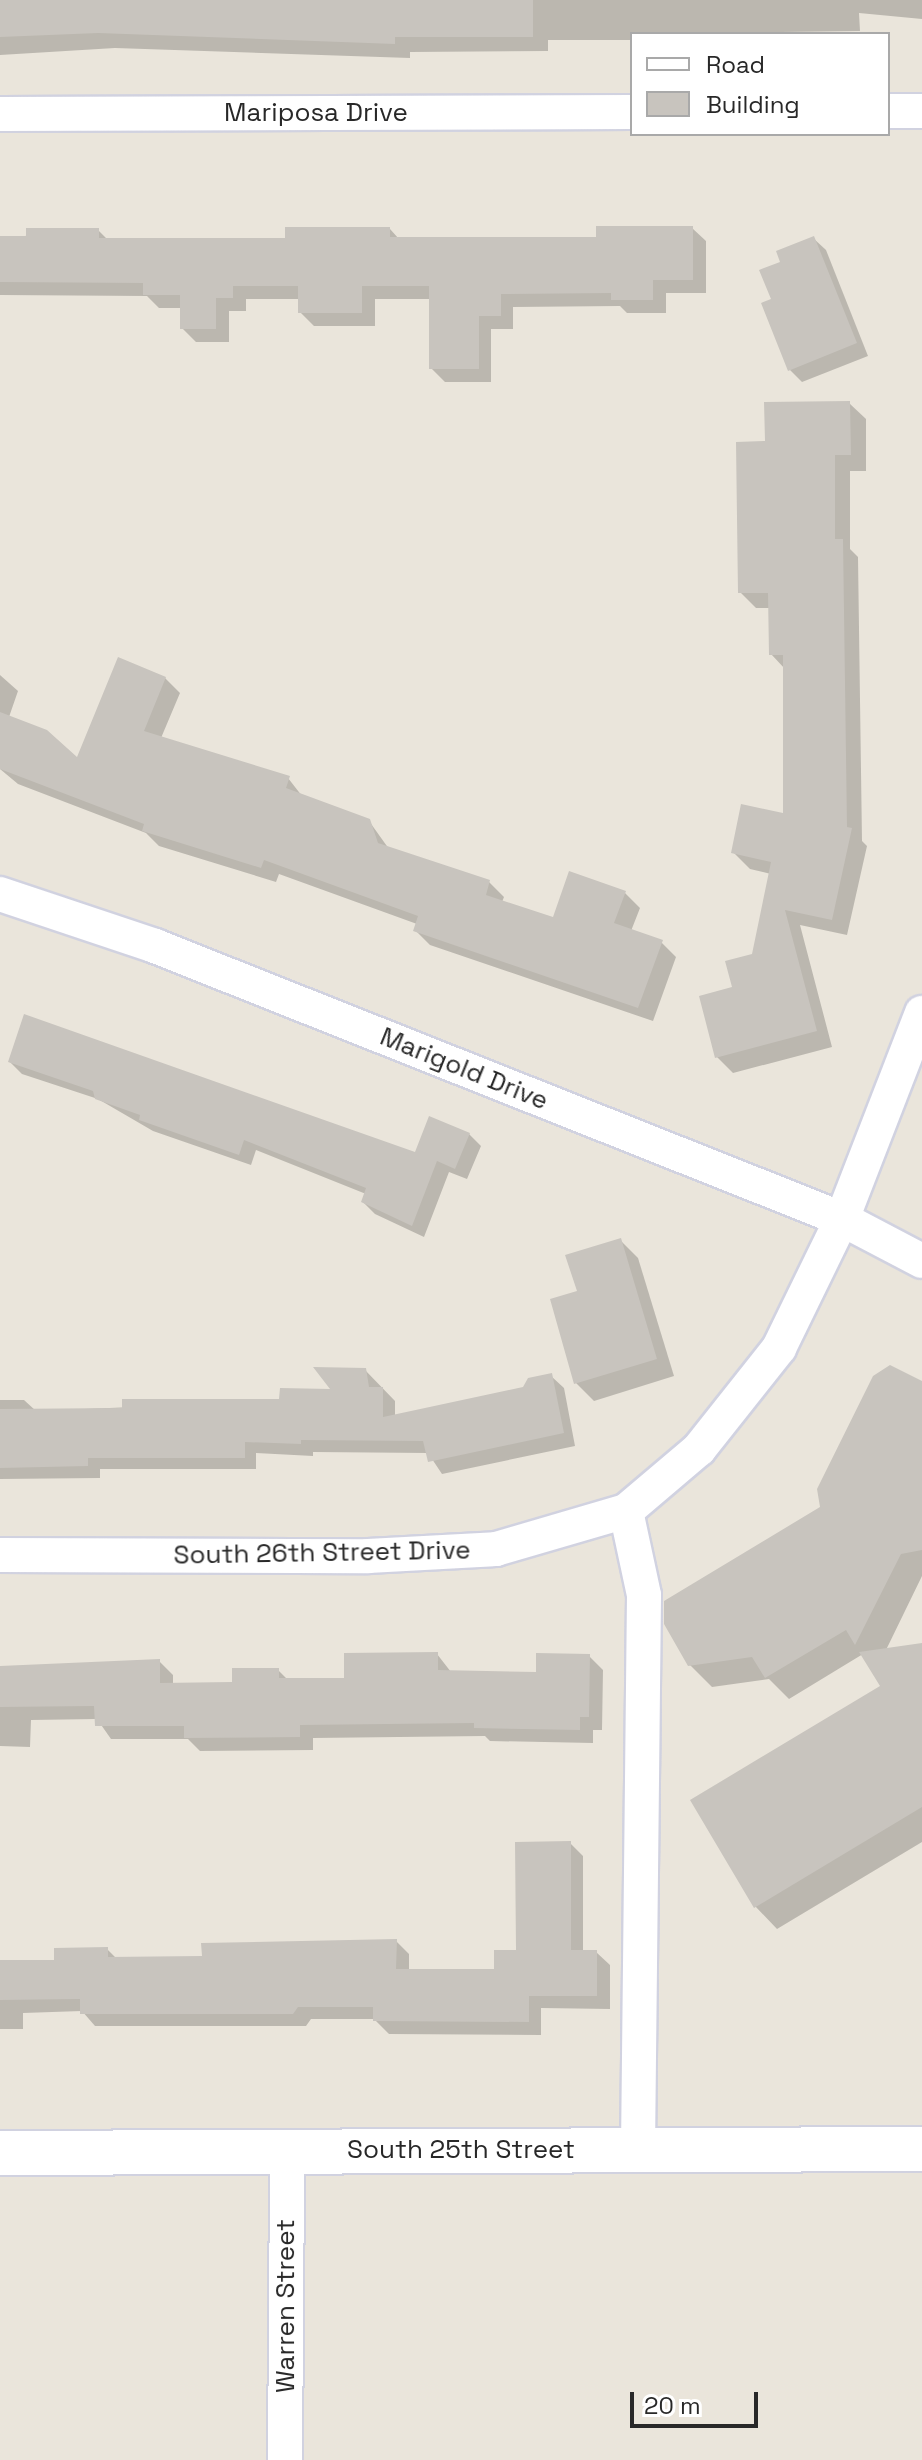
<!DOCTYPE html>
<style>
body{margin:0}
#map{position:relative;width:922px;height:2460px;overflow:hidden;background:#eae5db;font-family:"Space Grotesk",sans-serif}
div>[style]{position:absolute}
.shadow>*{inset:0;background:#0003}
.building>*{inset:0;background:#c8c4be}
.roads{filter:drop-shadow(2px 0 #d1d2e0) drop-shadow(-2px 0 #d1d2e0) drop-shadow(0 2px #d1d2e0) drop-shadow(0 -2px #d1d2e0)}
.minor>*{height:34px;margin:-17px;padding:0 17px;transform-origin:17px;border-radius:17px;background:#fff}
.secondary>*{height:44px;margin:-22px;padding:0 22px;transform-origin:22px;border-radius:22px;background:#fff}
span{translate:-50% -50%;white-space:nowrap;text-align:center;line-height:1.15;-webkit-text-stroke:6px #fff;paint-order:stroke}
.street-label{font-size:26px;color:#282828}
.legend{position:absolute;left:630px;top:32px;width:260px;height:104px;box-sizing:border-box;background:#fff;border:2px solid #a9a9a9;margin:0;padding:10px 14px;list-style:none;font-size:24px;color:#282828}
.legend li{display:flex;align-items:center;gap:16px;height:40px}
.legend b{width:40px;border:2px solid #a9a9a9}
.scale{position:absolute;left:630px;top:2392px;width:128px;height:36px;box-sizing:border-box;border:4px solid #282828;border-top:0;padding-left:10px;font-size:24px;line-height:28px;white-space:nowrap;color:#282828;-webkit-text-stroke:6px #fff;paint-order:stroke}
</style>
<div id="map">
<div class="shadow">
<div style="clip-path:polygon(0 0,922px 0,922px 19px,859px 13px,860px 31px,632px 34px,632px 40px,548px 40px,548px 51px,410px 52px,410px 58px,115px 48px,0 55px)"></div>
<div style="clip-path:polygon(692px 228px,706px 241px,706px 293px,666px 293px,666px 313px,627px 313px,620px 306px,513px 307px,513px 329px,491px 329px,491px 382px,445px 382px,431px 368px,431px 299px,375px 299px,375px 326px,314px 326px,300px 312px,300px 299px,246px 299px,246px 311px,229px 311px,229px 342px,196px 342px,182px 328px,182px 308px,159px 308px,147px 296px,0 295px,0 238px,98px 230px,108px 240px,287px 240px,390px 229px,399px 239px,598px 239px)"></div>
<div style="clip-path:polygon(813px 238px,826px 250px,868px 356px,802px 382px,790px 370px,773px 300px,782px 263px)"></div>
<div style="clip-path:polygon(849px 403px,866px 419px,866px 471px,850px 471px,850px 549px,858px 557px,862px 841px,867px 846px,847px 935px,800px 925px,832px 1047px,733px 1073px,717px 1057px,735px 989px,753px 956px,771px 874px,750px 869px,734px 853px,785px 815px,785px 669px,771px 654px,771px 608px,756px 608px,740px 592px,767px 443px)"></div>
<div style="clip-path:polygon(0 675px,18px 691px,9px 717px,78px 760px,165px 678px,180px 693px,161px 738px,288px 778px,302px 796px,369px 821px,389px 849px,489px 882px,504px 897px,502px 902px,554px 919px,625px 893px,640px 908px,631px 931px,661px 942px,676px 957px,653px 1021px,430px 945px,415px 930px,417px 924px,279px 874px,276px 882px,159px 846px,146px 833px,18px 784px,0 769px)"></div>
<div style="clip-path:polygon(10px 1062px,416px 1155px,469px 1134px,481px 1146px,467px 1179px,449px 1172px,424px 1237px,375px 1214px,363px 1202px,366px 1194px,256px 1150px,251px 1165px,153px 1131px,98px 1099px,22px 1074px)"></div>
<div style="clip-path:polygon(620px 1240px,638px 1258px,674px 1376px,594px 1401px,576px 1383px,579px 1292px)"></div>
<div style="clip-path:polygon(365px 1370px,395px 1401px,395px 1416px,525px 1389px,551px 1376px,564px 1388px,575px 1446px,442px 1474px,428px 1453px,313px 1452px,313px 1456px,256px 1453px,256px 1469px,100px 1469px,100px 1478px,0 1479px,0 1400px,24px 1400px,36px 1411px,281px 1401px,334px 1391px)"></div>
<div style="clip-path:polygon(922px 1384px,922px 1576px,886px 1650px,922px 1645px,922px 1842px,777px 1929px,755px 1906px,883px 1687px,863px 1654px,789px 1699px,769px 1679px,712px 1687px,690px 1665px)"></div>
<div style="clip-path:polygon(437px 1654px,451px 1672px,538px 1674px,589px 1656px,603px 1670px,602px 1730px,593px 1730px,593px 1743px,490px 1741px,485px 1736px,313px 1738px,313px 1750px,200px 1751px,188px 1739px,111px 1739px,97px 1719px,31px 1720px,30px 1747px,0 1746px,0 1667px,159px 1661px,173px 1675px,173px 1685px,234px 1684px,278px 1670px,288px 1680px,346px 1680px)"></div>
<div style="clip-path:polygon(570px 1843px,583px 1856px,583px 1952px,596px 1952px,610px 1965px,610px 2009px,541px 2008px,541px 2035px,389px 2034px,374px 2019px,311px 2019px,306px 2026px,95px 2026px,82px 2011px,23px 2013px,23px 2029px,0 2029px,0 1962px,56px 1962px,107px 1949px,117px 1959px,204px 1958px,396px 1941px,409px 1954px,409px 1971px,496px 1971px,518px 1952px)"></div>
</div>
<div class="building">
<div style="clip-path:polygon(0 0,533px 0,533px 37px,395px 37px,395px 44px,98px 33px,0 37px)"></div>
<div style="clip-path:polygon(596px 226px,693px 226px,693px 280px,653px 280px,653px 300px,611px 300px,611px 293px,501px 294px,501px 316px,479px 316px,479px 369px,429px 369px,429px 286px,362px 286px,362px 313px,298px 313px,298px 286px,233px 286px,233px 298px,216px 298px,216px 329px,180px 329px,180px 295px,143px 295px,143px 283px,0 282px,0 236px,26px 236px,26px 228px,99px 228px,99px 238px,285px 238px,285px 227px,390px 227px,390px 237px,596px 237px)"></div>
<div style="clip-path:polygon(814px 236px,857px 343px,788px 371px,761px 303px,771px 299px,759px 270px,780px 262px,776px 251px)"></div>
<div style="clip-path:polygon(850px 401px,851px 455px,835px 455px,835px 539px,843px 539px,847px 827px,852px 828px,832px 920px,785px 910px,817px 1031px,715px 1058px,699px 996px,732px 987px,725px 961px,752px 954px,771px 862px,731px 853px,741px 804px,783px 813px,783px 655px,769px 655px,768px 593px,738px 593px,736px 442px,765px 441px,764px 402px)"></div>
<div style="clip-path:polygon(118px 657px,166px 677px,144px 731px,290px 776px,286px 788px,370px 819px,378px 843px,490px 880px,486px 895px,553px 917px,569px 871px,626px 891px,614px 923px,663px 940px,638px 1008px,413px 931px,418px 916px,264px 860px,261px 868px,142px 831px,144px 824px,0 769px,0 712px,47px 730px,77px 757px)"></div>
<div style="clip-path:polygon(24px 1014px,415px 1152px,429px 1116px,470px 1133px,455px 1169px,437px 1161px,412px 1226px,361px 1202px,366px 1188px,244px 1140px,239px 1155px,139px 1120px,140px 1115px,95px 1099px,93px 1091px,8px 1062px)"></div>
<div style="clip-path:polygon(621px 1238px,657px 1359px,574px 1384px,550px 1299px,577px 1291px,565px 1255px)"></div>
<div style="clip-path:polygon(890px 1365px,922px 1381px,922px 1550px,901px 1554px,855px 1645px,846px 1630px,765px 1678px,752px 1657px,688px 1666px,664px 1624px,664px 1601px,820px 1507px,817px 1489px,873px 1376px)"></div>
<div style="clip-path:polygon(313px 1367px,366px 1368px,369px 1387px,383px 1387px,383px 1417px,523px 1387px,528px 1378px,552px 1373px,564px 1433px,428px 1462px,423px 1441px,301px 1440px,301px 1444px,245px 1442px,245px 1458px,88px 1458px,88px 1466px,0 1468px,0 1409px,122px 1408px,122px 1399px,279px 1399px,280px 1388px,330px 1389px)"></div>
<div style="clip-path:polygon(922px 1643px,922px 1807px,754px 1908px,690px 1800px,880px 1686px,859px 1652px)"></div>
<div style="clip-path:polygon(438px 1652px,438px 1670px,536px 1672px,536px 1653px,590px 1654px,589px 1717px,580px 1717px,580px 1730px,474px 1728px,474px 1723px,300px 1725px,300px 1737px,184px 1738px,184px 1726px,95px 1726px,94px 1706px,0 1707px,0 1666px,160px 1659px,160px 1683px,232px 1682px,232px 1668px,279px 1668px,279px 1678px,344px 1678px,344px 1653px)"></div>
<div style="clip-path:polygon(571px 1841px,571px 1950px,597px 1950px,597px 1996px,529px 1996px,529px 2022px,373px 2021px,373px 2007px,298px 2007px,293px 2014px,80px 2014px,80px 1999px,0 2000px,0 1960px,54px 1960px,54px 1948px,108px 1947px,108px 1957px,202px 1956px,201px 1943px,397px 1939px,396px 1969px,494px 1969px,494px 1950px,516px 1950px,515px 1842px)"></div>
</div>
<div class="roads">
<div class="minor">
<div style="left:888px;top:111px;width:34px"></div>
<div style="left:0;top:114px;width:632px;rotate:-0.18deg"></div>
<div style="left:0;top:894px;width:163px;rotate:18.5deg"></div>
<div style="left:155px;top:946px;width:739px;rotate:21.67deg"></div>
<div style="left:842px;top:1219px;width:90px;rotate:27.7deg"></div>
<div style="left:626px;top:1511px;width:86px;rotate:77.9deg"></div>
<div style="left:644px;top:1595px;width:554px;rotate:90.62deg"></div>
<div style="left:0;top:1555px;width:368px;rotate:0.2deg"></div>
<div style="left:368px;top:1556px;width:128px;rotate:-3.1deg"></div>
<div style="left:496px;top:1549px;width:135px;rotate:-16.3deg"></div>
<div style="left:626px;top:1511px;width:96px;rotate:-40.3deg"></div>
<div style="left:699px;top:1449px;width:129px;rotate:-51.6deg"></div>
<div style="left:779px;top:1348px;width:144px;rotate:-64deg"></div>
<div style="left:842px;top:1219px;width:221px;rotate:-68.8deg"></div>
<div style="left:285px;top:2460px;width:308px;rotate:-89.6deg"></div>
</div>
<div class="secondary">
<div style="left:0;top:2153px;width:922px;rotate:-0.25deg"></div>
</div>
</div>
<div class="street-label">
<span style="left:316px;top:113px">Mariposa Drive</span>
<span style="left:464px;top:1069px;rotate:22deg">Marigold Drive</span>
<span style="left:322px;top:1553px;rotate:-1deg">South 26th Street Drive</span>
<span style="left:461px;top:2150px">South 25th Street</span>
<span style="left:286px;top:2306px;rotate:-90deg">Warren Street</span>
</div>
<ul class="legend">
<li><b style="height:10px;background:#fff"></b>Road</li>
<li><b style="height:22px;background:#c8c4be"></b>Building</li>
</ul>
<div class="scale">20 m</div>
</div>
